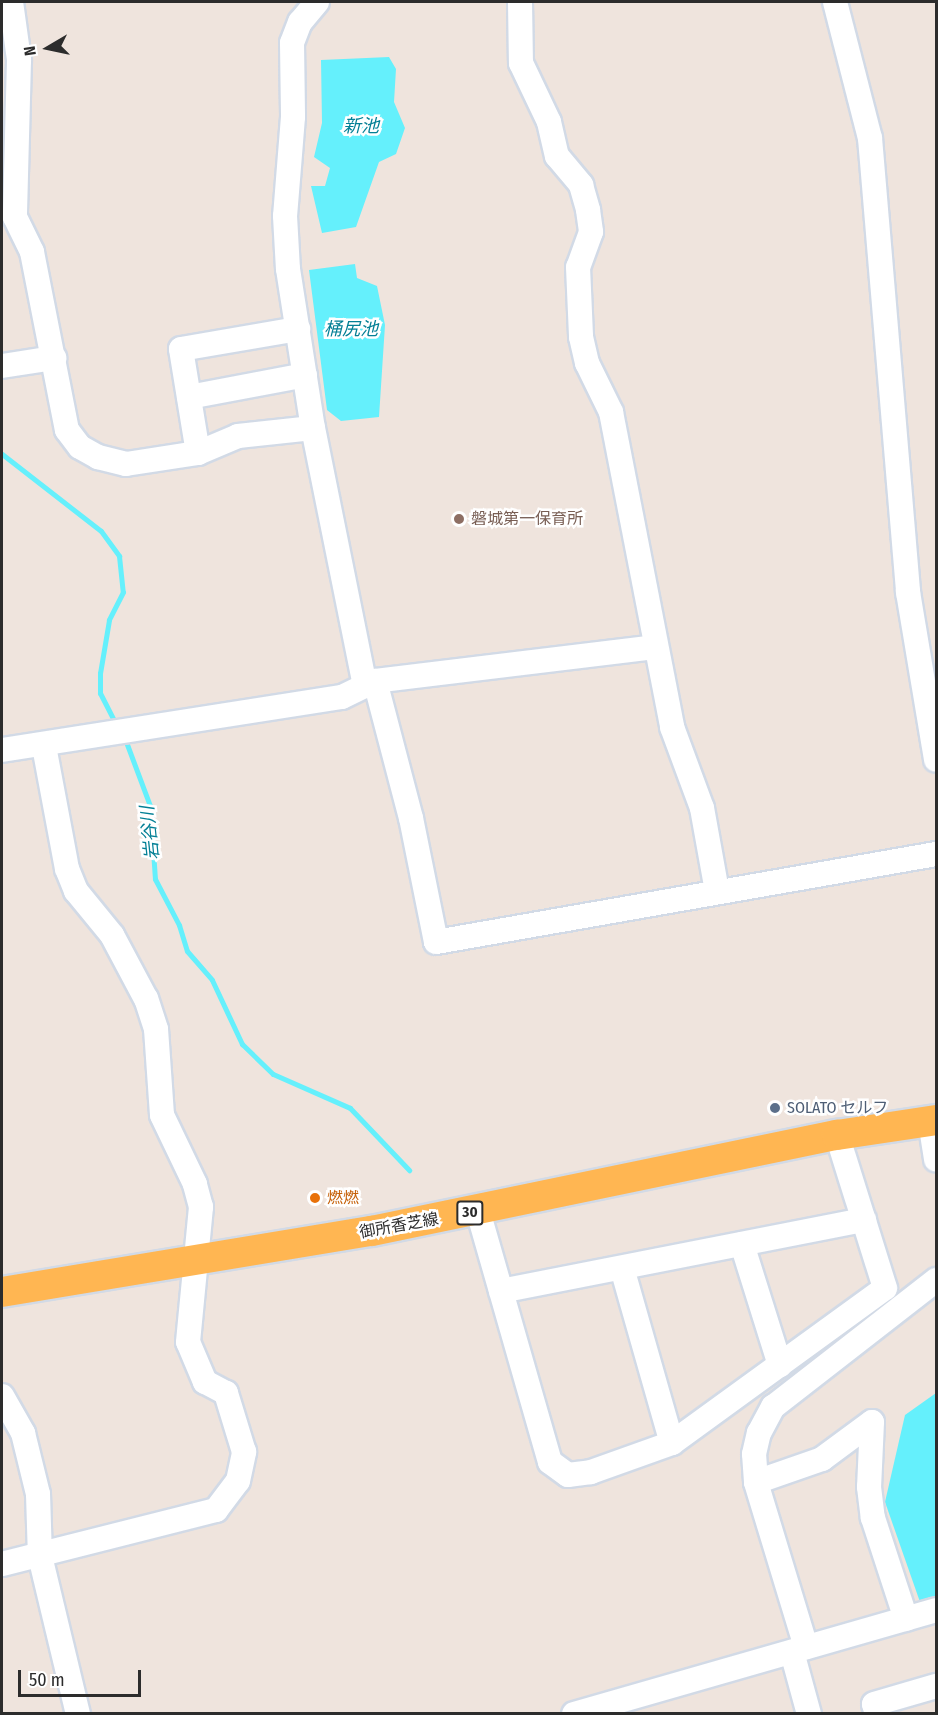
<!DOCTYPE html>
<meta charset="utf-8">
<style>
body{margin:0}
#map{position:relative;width:938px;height:1715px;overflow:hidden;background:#efe4dd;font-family:"Fira Sans Condensed","Noto Sans JP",sans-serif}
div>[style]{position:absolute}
.water>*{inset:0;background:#65f0fc}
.stream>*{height:5px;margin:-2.5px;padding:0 2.5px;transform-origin:2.5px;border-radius:2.5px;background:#65f0fc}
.roads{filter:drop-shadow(2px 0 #d2dae6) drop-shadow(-2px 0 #d2dae6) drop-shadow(0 2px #d2dae6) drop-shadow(0 -2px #d2dae6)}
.minor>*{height:24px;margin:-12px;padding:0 12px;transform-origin:12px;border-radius:12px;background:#fff}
.major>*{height:30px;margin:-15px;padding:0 15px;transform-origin:15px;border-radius:15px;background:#ffb652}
.dots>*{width:16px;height:16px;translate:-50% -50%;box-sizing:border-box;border:3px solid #fff;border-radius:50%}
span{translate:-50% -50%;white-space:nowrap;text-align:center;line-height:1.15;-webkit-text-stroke:5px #fff;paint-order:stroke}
.shield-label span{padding:2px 4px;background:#fff;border:2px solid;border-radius:4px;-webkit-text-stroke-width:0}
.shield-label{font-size:15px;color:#2c2c2c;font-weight:700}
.education-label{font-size:16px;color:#785e54}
.left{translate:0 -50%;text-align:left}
.service-label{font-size:16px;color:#4e5e75}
.food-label{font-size:16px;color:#c56008}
.street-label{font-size:16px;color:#2c2c2c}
.water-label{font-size:18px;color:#037f95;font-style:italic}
.frame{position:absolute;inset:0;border:3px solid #2c2c2c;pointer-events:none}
.north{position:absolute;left:18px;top:18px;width:60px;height:60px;-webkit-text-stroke:4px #fff;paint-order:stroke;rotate:261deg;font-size:16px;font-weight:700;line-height:24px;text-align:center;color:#2c2c2c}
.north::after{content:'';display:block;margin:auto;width:21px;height:27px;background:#2c2c2c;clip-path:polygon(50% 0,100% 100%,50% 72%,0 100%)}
.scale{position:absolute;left:18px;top:1670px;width:123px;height:27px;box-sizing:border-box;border:3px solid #2c2c2c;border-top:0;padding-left:8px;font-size:18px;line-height:21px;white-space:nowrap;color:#2c2c2c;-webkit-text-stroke:4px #fff;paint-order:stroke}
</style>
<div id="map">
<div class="water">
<div style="clip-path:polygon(389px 57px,396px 69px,394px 102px,405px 128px,396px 154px,379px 162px,356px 227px,322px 233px,311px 186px,325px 186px,330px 168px,314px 157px,322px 123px,321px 60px)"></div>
<div style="clip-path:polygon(355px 264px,357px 278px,377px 286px,385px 325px,379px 417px,341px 421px,327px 410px,309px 270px)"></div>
<div style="clip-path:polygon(936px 1393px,936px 1597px,920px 1602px,885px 1502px,905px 1415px)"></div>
</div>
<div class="stream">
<div style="left:2px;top:454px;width:125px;rotate:37.9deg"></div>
<div style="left:101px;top:531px;width:31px;rotate:54deg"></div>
<div style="left:119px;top:556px;width:36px;rotate:84deg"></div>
<div style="left:123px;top:592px;width:31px;rotate:117deg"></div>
<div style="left:109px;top:620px;width:54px;rotate:99.6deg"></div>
<div style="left:100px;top:673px;width:20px;rotate:90deg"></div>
<div style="left:100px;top:693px;width:37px;rotate:63deg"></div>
<div style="left:125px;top:739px;width:72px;rotate:69.5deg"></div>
<div style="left:150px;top:806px;width:73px;rotate:86.1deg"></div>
<div style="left:155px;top:879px;width:52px;rotate:62.4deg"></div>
<div style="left:179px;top:925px;width:27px;rotate:73deg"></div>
<div style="left:187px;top:951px;width:38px;rotate:49deg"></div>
<div style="left:212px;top:980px;width:71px;rotate:64.9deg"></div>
<div style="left:242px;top:1044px;width:43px;rotate:44.1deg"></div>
<div style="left:273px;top:1074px;width:84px;rotate:23.8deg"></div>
<div style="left:350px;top:1108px;width:86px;rotate:46.4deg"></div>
</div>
<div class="roads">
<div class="minor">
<div style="left:11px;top:2px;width:59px;rotate:82.1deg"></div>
<div style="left:19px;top:60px;width:157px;rotate:91.5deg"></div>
<div style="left:15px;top:217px;width:39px;rotate:64deg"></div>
<div style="left:32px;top:252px;width:181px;rotate:78.9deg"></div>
<div style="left:67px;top:430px;width:21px;rotate:53deg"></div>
<div style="left:80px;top:447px;width:21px;rotate:29deg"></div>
<div style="left:98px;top:457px;width:29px;rotate:14deg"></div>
<div style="left:126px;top:464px;width:73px;rotate:-8.7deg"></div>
<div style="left:198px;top:453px;width:43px;rotate:-23deg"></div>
<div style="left:238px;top:436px;width:75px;rotate:-6.1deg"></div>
<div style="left:317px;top:2px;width:26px;rotate:130deg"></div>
<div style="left:300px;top:22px;width:22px;rotate:111deg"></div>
<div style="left:292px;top:43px;width:74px;rotate:89.2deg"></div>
<div style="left:293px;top:117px;width:99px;rotate:94.6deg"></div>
<div style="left:285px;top:216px;width:53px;rotate:86.8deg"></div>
<div style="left:288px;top:269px;width:161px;rotate:81.1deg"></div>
<div style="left:313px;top:428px;width:263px;rotate:78.6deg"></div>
<div style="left:520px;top:2px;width:61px;rotate:89.1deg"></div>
<div style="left:521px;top:63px;width:65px;rotate:64.6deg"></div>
<div style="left:549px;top:122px;width:35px;rotate:77deg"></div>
<div style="left:557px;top:156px;width:38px;rotate:50deg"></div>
<div style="left:581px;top:185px;width:26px;rotate:74deg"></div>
<div style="left:588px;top:210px;width:22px;rotate:82deg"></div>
<div style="left:591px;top:232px;width:37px;rotate:110deg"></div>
<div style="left:578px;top:267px;width:70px;rotate:87.5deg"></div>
<div style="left:581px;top:337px;width:27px;rotate:77deg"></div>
<div style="left:587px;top:363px;width:55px;rotate:63.9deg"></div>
<div style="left:611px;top:412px;width:321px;rotate:79deg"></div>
<div style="left:672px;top:727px;width:86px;rotate:69.7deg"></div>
<div style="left:702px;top:808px;width:84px;rotate:79.8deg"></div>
<div style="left:835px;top:2px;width:140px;rotate:75.6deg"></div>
<div style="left:870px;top:138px;width:456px;rotate:85.2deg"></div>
<div style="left:908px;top:592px;width:170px;rotate:80.5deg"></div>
<div style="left:2px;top:366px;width:53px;rotate:-8.7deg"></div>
<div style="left:189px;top:397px;width:118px;rotate:-10.7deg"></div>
<div style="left:198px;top:453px;width:105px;rotate:-99.3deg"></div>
<div style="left:181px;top:349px;width:119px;rotate:-9.7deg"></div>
<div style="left:375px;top:681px;width:142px;rotate:75.3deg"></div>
<div style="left:411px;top:818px;width:126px;rotate:78.6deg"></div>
<div style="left:436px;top:942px;width:508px;rotate:-9.98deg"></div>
<div style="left:2px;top:750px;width:344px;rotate:-8.9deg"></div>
<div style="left:342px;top:697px;width:37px;rotate:-26deg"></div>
<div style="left:375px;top:681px;width:282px;rotate:-6.9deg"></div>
<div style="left:930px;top:1121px;width:39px;rotate:81deg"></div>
<div style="left:478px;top:1211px;width:261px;rotate:74deg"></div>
<div style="left:550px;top:1462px;width:22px;rotate:36deg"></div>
<div style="left:568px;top:1475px;width:23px;rotate:-7deg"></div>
<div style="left:591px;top:1472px;width:86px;rotate:-19.7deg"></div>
<div style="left:672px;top:1443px;width:263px;rotate:-36deg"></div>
<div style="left:885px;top:1288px;width:160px;rotate:-107.4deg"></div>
<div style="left:742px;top:1244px;width:127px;rotate:72.6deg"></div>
<div style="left:622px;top:1268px;width:182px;rotate:74.1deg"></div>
<div style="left:501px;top:1291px;width:370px;rotate:-11.1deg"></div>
<div style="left:2px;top:1396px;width:43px;rotate:60.4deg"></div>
<div style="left:23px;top:1433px;width:63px;rotate:76.2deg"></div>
<div style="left:38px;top:1494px;width:62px;rotate:88.2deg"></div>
<div style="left:40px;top:1556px;width:163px;rotate:76.5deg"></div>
<div style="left:756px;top:1482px;width:70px;rotate:-19.2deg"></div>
<div style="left:822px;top:1459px;width:62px;rotate:-36.5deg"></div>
<div style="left:872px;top:1422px;width:65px;rotate:92.6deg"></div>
<div style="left:869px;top:1487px;width:31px;rotate:83deg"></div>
<div style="left:873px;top:1518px;width:106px;rotate:71.9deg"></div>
<div style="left:2px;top:1564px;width:221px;rotate:-14.2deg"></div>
<div style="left:216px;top:1510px;width:36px;rotate:-53deg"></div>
<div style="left:238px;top:1481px;width:30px;rotate:-78deg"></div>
<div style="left:244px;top:1452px;width:62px;rotate:-107deg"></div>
<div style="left:226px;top:1393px;width:24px;rotate:-152deg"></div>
<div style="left:205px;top:1382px;width:43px;rotate:-113deg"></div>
<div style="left:188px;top:1342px;width:136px;rotate:-84.5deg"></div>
<div style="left:201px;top:1207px;width:24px;rotate:-105deg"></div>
<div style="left:195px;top:1184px;width:76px;rotate:-115.6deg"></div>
<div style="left:162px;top:1115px;width:86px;rotate:-94deg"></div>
<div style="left:156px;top:1029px;width:32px;rotate:-108deg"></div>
<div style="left:146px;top:999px;width:72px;rotate:-118deg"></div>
<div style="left:112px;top:935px;width:57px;rotate:-129.3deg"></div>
<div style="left:76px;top:891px;width:24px;rotate:-112deg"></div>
<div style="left:67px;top:869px;width:125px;rotate:-100.6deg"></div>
<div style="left:806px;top:1647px;width:172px;rotate:-106.9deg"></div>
<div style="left:756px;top:1482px;width:28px;rotate:-94deg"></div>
<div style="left:754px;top:1454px;width:22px;rotate:-77deg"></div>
<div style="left:759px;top:1433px;width:30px;rotate:-62deg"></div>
<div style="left:773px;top:1407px;width:207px;rotate:-37.9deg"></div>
<div style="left:792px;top:1652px;width:64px;rotate:74.7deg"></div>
<div style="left:574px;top:1714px;width:377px;rotate:-16deg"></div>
<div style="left:877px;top:1714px;width:10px;rotate:-107deg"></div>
<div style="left:874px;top:1704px;width:65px;rotate:-16.2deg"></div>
</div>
<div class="major">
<div style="left:2px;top:1292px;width:375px;rotate:-9.4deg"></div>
<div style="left:372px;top:1231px;width:475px;rotate:-11.7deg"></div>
<div style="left:837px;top:1135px;width:100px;rotate:-8.6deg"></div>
</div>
</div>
<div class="dots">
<div style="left:459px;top:519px;background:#8d6e63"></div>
<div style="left:775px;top:1108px;background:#5c6f8a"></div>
<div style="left:315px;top:1198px;background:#e8710a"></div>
</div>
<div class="shield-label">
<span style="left:470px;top:1213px">30</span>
</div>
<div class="education-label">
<span class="left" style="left:471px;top:519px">磐城第一保育所</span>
</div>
<div class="service-label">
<span class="left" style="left:787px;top:1108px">SOLATO セルフ</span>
</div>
<div class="food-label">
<span class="left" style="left:327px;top:1198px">燃燃</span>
</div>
<div class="street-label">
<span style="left:399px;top:1226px;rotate:-10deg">御所香芝線</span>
</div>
<div class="water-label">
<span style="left:361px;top:126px">新池</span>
<span style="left:351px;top:329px">桶尻池</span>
<span style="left:150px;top:833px;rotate:-96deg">岩谷川</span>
</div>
<div class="frame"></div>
<div class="north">N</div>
<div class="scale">50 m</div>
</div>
